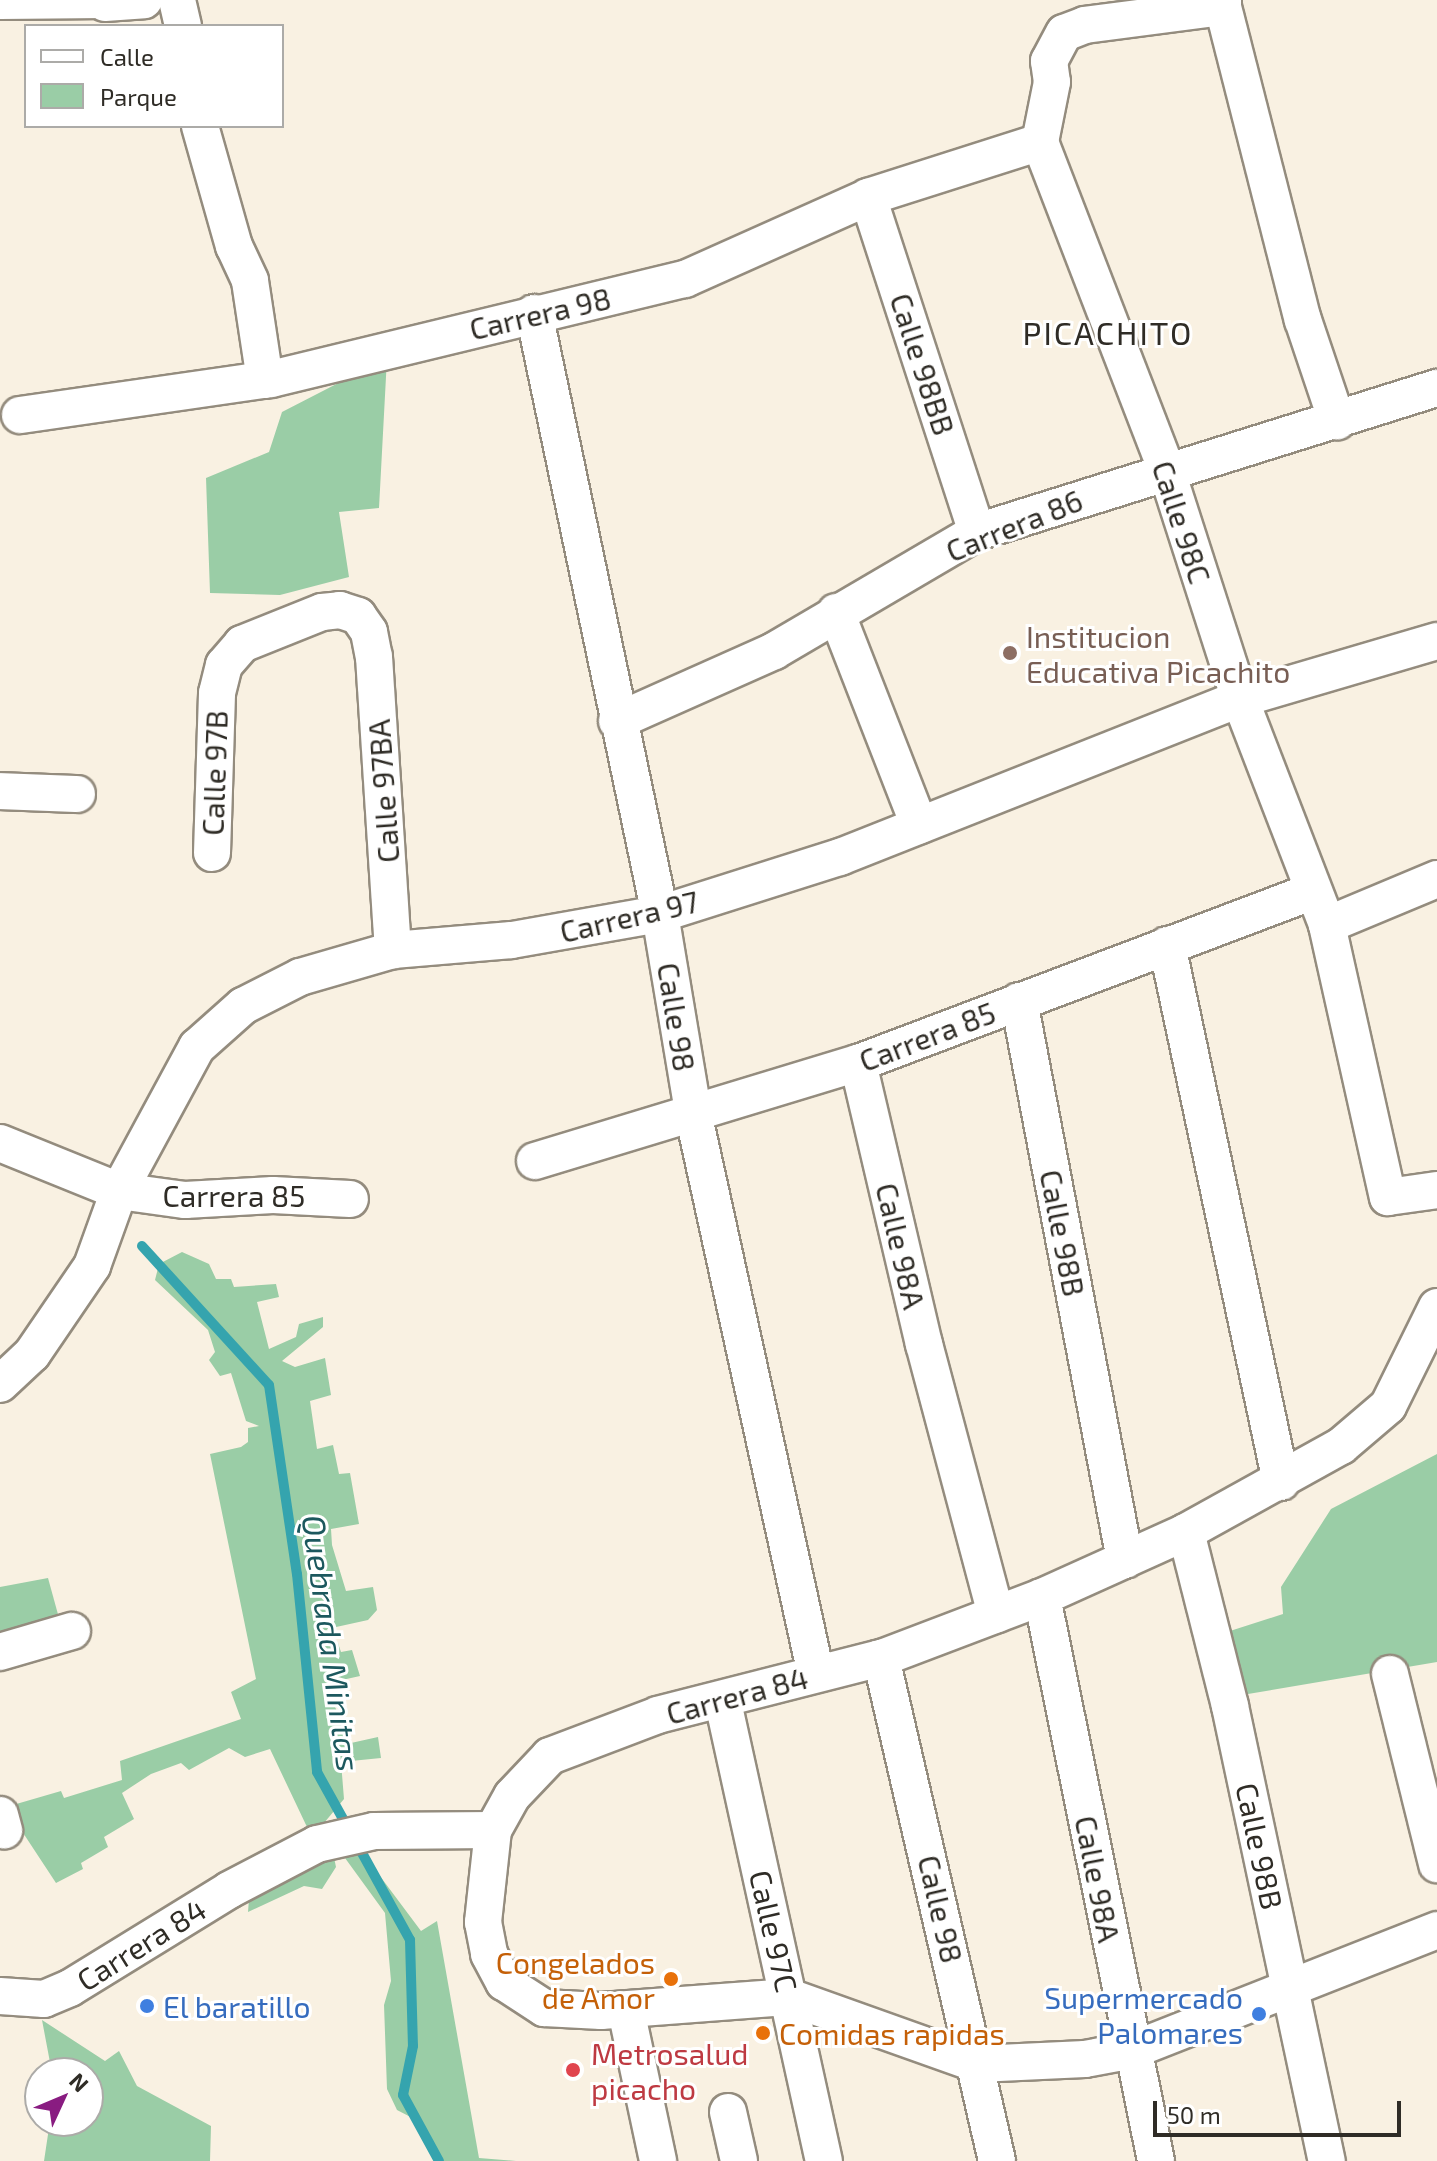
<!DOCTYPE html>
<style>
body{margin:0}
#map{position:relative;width:1437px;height:2161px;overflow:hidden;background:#f9f1e2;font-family:"Exo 2",sans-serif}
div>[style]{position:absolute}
.green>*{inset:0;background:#9acda6}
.stream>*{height:10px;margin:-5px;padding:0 5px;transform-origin:5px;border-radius:5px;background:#35a4ae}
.roads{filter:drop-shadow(2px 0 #948c7e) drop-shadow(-2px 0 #948c7e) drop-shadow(0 2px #948c7e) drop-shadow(0 -2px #948c7e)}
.street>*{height:36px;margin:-18px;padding:0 18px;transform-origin:18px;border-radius:18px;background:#fff}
.dots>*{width:22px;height:22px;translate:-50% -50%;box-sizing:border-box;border:4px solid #fff;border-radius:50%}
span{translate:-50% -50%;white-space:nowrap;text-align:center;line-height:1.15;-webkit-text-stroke:6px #fff;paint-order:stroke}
.street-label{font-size:30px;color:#2f2c26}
.education-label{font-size:30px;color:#785e54}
.left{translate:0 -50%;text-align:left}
.food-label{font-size:30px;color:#c56008}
.right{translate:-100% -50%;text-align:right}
.shop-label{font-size:30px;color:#366cbe}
.health-label{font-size:30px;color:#be3a42}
.neighbourhood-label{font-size:32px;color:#2f2c26;letter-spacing:2px}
.water-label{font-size:32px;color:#1c585e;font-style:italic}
.legend{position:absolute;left:24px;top:24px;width:260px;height:104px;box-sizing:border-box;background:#fff;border:2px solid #acaba8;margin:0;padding:10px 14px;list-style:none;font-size:24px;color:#2f2c26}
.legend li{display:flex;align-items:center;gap:16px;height:40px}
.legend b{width:40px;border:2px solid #acaba8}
.north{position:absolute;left:24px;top:2057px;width:80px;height:80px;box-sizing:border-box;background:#fff;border:2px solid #acaba8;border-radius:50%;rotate:46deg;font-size:22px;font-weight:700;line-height:32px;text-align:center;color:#2f2c26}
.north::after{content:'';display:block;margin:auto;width:28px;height:36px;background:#891c81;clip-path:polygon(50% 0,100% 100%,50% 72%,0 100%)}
.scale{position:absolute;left:1153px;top:2101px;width:248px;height:36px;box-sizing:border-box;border:4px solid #2f2c26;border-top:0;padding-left:10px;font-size:24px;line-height:28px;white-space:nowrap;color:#2f2c26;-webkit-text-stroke:6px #fff;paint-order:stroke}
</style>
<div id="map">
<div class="green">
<div style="clip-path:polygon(387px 358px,379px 508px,339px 512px,349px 577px,280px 595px,210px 593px,206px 478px,269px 452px,282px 412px)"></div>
<div style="clip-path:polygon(182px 1252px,209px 1264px,216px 1279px,231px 1279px,234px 1287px,276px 1284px,279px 1297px,257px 1302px,269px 1349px,296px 1337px,299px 1324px,323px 1317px,323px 1327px,282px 1361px,295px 1367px,325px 1358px,331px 1395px,310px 1401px,317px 1449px,333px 1445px,339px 1474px,350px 1473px,359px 1524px,331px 1529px,332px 1545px,346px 1591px,373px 1587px,377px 1610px,368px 1620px,327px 1629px,331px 1644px,338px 1643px,341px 1652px,352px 1650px,360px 1676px,342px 1680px,345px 1696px,332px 1700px,351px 1743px,378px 1737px,381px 1758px,341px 1762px,344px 1799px,319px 1829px,307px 1827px,270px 1749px,245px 1757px,229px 1748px,189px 1770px,181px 1763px,151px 1774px,122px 1793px,134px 1819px,104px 1837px,108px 1847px,81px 1863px,83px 1869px,56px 1883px,6px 1807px,61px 1791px,64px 1798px,122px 1780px,120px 1761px,241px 1719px,231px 1692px,256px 1679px,210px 1454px,241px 1447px,248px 1442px,248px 1428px,259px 1426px,246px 1421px,231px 1373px,220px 1376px,209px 1360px,215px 1352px,208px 1330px,155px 1280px,159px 1264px)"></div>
<div style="clip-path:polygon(1437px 1454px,1437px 1662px,1242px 1695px,1230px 1631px,1283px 1614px,1281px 1587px,1331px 1509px)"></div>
<div style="clip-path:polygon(48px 1578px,59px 1618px,0 1631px,0 1587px)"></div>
<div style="clip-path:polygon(356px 1844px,421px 1931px,437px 1921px,479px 2158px,516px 2161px,435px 2161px,424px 2124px,397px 2110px,387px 2089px,384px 2005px,391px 1981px,385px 1913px,345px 1858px,344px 1850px)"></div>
<div style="clip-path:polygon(332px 1848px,336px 1867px,322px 1889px,304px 1886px,248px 1912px,249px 1899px)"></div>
<div style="clip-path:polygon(42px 2020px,105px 2061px,119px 2051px,137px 2086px,211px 2126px,210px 2161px,44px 2161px,50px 2121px,88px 2121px,88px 2073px,52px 2073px)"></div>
</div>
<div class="stream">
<div style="left:142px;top:1246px;width:188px;rotate:47.6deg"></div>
<div style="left:269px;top:1385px;width:191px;rotate:81.6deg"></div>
<div style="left:297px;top:1574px;width:199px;rotate:84.2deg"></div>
<div style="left:317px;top:1772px;width:64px;rotate:61deg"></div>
<div style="left:356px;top:1842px;width:112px;rotate:61.1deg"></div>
<div style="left:410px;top:1940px;width:106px;rotate:88.4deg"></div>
<div style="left:413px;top:2046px;width:50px;rotate:101.5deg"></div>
<div style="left:403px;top:2095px;width:75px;rotate:61.4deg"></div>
</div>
<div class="roads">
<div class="street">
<div style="left:177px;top:0;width:27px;rotate:77deg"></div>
<div style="left:1223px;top:0;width:7px;rotate:90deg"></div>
<div style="left:1223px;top:7px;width:139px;rotate:172.6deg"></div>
<div style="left:1085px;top:25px;width:22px;rotate:159deg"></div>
<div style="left:1064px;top:33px;width:32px;rotate:118deg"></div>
<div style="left:1049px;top:61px;width:21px;rotate:82deg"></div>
<div style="left:1052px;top:82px;width:61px;rotate:101.3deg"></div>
<div style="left:1040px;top:142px;width:350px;rotate:68.9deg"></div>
<div style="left:1166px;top:469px;width:242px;rotate:72.2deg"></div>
<div style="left:1240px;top:699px;width:242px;rotate:68.9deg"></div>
<div style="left:1327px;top:925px;width:279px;rotate:77.4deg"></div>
<div style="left:1388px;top:1197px;width:49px;rotate:-8.1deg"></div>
<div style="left:0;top:1px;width:105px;rotate:-0.5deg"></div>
<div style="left:105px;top:3px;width:39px;rotate:-4deg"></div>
<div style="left:1223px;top:7px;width:323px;rotate:75.7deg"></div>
<div style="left:1303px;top:320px;width:107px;rotate:71.4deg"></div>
<div style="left:200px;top:126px;width:125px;rotate:74.2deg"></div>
<div style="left:234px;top:246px;width:38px;rotate:65deg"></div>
<div style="left:250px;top:281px;width:100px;rotate:81.4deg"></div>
<div style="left:868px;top:197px;width:352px;rotate:72deg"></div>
<div style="left:534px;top:313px;width:614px;rotate:78.16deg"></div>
<div style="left:660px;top:914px;width:206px;rotate:80.5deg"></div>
<div style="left:694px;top:1117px;width:570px;rotate:77.65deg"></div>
<div style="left:20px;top:415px;width:254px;rotate:-8.2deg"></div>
<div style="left:271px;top:379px;width:426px;rotate:-13.6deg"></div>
<div style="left:685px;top:279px;width:201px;rotate:-24.1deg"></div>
<div style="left:868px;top:197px;width:181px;rotate:-17.7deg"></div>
<div style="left:836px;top:612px;width:229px;rotate:68.7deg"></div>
<div style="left:617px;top:721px;width:172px;rotate:-24deg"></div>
<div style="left:774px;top:651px;width:235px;rotate:-30.4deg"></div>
<div style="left:977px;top:532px;width:482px;rotate:-17.4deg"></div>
<div style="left:0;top:791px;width:77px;rotate:2.2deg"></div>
<div style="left:212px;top:853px;width:160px;rotate:-88.2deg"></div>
<div style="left:217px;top:693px;width:29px;rotate:-76deg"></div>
<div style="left:224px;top:665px;width:28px;rotate:-49deg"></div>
<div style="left:242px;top:644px;width:86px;rotate:-21.8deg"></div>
<div style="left:322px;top:612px;width:18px;rotate:-6deg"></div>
<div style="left:340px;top:610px;width:19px;rotate:18deg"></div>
<div style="left:358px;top:616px;width:19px;rotate:55deg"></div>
<div style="left:369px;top:632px;width:25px;rotate:79deg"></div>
<div style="left:374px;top:657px;width:294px;rotate:86.3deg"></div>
<div style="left:1327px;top:925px;width:119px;rotate:-22.7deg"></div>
<div style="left:1167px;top:945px;width:549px;rotate:78.01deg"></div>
<div style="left:1019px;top:1001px;width:569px;rotate:79.26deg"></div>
<div style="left:858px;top:1063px;width:289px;rotate:76.8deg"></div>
<div style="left:924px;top:1344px;width:280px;rotate:75.1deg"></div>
<div style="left:0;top:1143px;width:128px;rotate:22deg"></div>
<div style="left:119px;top:1191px;width:67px;rotate:7.8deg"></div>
<div style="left:185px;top:1200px;width:88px;rotate:-3.3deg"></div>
<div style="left:273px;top:1195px;width:77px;rotate:3deg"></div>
<div style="left:535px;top:1161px;width:338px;rotate:-16.9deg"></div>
<div style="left:858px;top:1063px;width:486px;rotate:-20.7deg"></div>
<div style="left:1437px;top:1307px;width:110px;rotate:116.3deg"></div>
<div style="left:1388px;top:1406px;width:62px;rotate:139.6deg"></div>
<div style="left:1341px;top:1446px;width:177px;rotate:151deg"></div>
<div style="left:1186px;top:1532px;width:158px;rotate:155.7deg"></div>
<div style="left:1042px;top:1597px;width:172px;rotate:159.2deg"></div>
<div style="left:881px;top:1658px;width:230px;rotate:165.7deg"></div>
<div style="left:658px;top:1715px;width:116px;rotate:159.2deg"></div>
<div style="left:550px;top:1756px;width:55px;rotate:133.5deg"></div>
<div style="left:512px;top:1796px;width:39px;rotate:119deg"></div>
<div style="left:493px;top:1830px;width:93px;rotate:96.2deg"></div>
<div style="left:483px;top:1922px;width:33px;rotate:79deg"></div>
<div style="left:489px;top:1954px;width:32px;rotate:62deg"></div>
<div style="left:504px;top:1982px;width:48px;rotate:33deg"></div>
<div style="left:544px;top:2008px;width:57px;rotate:3deg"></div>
<div style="left:601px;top:2011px;width:189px;rotate:-4.3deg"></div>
<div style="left:789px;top:1997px;width:200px;rotate:19.6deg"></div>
<div style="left:977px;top:2064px;width:108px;rotate:-2.7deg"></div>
<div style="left:1085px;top:2059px;width:49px;rotate:-10.6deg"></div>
<div style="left:1133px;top:2050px;width:327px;rotate:-21.5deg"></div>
<div style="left:0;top:1384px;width:44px;rotate:-43.2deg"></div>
<div style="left:32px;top:1354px;width:107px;rotate:-55.7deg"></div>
<div style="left:92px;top:1266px;width:80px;rotate:-70.2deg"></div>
<div style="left:119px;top:1191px;width:164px;rotate:-61.6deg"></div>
<div style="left:197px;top:1047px;width:62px;rotate:-41.7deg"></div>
<div style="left:243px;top:1006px;width:64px;rotate:-27deg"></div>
<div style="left:300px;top:977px;width:97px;rotate:-16.2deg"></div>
<div style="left:393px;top:950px;width:119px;rotate:-4.8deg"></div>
<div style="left:512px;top:940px;width:150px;rotate:-10deg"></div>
<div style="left:660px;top:914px;width:189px;rotate:-17.6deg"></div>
<div style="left:840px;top:857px;width:430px;rotate:-21.6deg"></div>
<div style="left:1240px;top:699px;width:205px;rotate:-16.4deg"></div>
<div style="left:1186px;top:1532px;width:179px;rotate:75.8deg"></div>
<div style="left:1230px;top:1706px;width:465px;rotate:78deg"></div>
<div style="left:1042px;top:1597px;width:575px;rotate:78.57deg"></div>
<div style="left:0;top:1652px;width:75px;rotate:-16.3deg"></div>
<div style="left:881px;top:1658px;width:516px;rotate:77.01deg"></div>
<div style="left:1390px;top:1674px;width:196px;rotate:76.1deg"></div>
<div style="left:723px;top:1702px;width:470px;rotate:77.6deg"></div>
<div style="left:0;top:1815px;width:16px;rotate:75deg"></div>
<div style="left:0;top:1996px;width:44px;rotate:3.9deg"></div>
<div style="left:44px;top:1999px;width:28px;rotate:-23deg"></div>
<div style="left:70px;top:1988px;width:187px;rotate:-31.6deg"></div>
<div style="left:229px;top:1890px;width:99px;rotate:-27.6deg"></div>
<div style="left:317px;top:1844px;width:58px;rotate:-12.8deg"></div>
<div style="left:374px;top:1831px;width:119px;rotate:-0.5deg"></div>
<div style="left:626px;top:2010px;width:154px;rotate:78deg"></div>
<div style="left:728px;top:2112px;width:50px;rotate:77.3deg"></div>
</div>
</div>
<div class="dots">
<div style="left:1010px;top:653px;background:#8d6e63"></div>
<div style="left:671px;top:1979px;background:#e8710a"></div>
<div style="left:147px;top:2006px;background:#3f7fe0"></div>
<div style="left:1259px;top:2014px;background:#3f7fe0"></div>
<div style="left:763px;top:2033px;background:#e8710a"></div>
<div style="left:573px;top:2070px;background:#e0444e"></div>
</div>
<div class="street-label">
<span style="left:540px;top:313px;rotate:-13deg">Carrera 98</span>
<span style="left:923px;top:364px;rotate:72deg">Calle 98BB</span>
<span style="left:1182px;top:522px;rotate:72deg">Calle 98C</span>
<span style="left:1014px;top:525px;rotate:-22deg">Carrera 86</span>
<span style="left:214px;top:773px;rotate:-88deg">Calle 97B</span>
<span style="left:383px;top:791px;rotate:-94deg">Calle 97BA</span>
<span style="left:629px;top:916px;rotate:-13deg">Carrera 97</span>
<span style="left:677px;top:1017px;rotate:81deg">Calle 98</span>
<span style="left:927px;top:1036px;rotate:-21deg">Carrera 85</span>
<span style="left:234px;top:1195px">Carrera 85</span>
<span style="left:1063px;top:1233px;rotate:79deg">Calle 98B</span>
<span style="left:901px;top:1246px;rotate:77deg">Calle 98A</span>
<span style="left:737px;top:1695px;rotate:-15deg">Carrera 84</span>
<span style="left:1260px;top:1846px;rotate:78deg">Calle 98B</span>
<span style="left:1098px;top:1879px;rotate:79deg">Calle 98A</span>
<span style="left:941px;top:1909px;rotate:77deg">Calle 98</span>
<span style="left:774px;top:1931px;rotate:77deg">Calle 97C</span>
<span style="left:141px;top:1944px;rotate:-32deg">Carrera 84</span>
</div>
<div class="education-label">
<span class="left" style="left:1026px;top:653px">Institucion<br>Educativa Picachito</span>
</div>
<div class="food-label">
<span class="right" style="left:655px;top:1979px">Congelados<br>de Amor</span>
<span class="left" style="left:779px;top:2033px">Comidas rapidas</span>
</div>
<div class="shop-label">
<span class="right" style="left:1243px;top:2014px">Supermercado<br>Palomares</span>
<span class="left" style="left:163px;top:2006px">El baratillo</span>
</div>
<div class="health-label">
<span class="left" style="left:591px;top:2070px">Metrosalud<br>picacho</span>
</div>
<div class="neighbourhood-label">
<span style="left:1108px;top:332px">PICACHITO</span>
</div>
<div class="water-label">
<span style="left:332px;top:1643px;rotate:82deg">Quebrada Minitas</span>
</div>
<ul class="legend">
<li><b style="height:10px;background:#fff"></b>Calle</li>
<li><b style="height:22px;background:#9acda6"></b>Parque</li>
</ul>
<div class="north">N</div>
<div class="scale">50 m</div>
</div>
